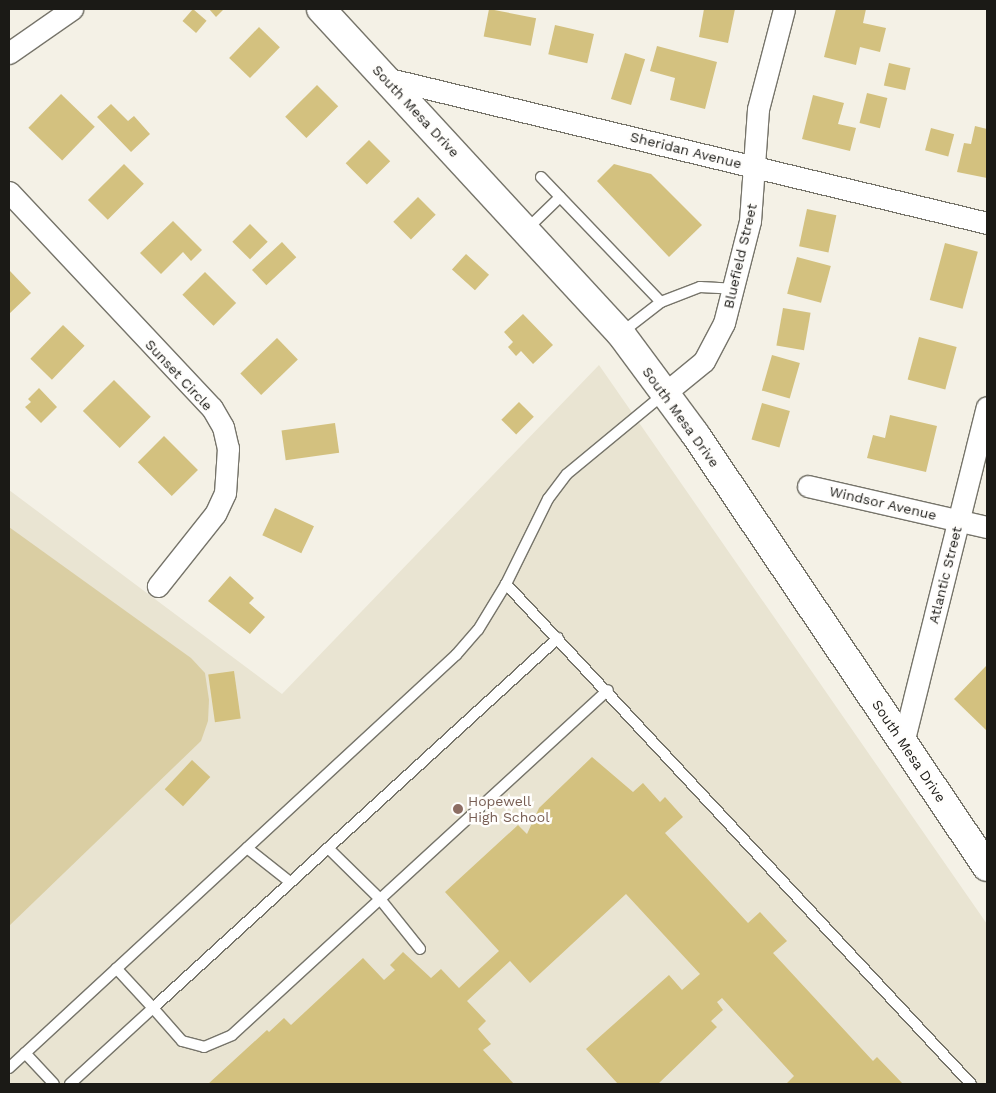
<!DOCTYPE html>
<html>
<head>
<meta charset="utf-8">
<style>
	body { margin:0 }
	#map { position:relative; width:996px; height:1093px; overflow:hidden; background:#f4f1e6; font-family:"Work Sans",sans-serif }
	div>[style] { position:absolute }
	.built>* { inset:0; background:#e9e4d2 }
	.green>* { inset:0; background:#dacea3 }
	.building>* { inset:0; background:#d3c17f; transform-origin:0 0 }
	.roads { filter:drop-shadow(1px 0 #76746a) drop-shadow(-1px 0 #76746a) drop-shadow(0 1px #76746a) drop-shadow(0 -1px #76746a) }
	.lane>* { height:10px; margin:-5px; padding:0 5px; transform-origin:5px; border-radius:5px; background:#fff }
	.street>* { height:21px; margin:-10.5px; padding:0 10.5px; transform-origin:10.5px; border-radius:10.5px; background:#fff }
	.secondary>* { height:28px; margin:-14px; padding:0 14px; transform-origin:14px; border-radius:14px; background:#fff }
	.dots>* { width:14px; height:14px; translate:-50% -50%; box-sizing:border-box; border:2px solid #fffefc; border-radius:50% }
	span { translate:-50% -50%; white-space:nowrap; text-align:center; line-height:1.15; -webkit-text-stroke:5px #fffefc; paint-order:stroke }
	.street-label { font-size:14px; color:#1b1a16 }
	.education-label { font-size:14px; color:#785e54 }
	.left { translate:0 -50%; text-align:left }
	.frame { position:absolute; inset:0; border:10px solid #1b1a16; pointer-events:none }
</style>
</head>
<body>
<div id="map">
	<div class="built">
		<i style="clip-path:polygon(599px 365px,987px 924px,987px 1084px,9px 1084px,9px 490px,282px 694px)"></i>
	</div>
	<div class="green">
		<i style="clip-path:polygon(9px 527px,191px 658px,205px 673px,209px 700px,208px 721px,201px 741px,9px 926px)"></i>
	</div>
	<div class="building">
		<i style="left:193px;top:9px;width:18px;height:16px;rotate:41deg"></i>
		<i style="clip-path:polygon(209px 9px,224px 9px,216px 17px)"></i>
		<i style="left:489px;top:9px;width:48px;height:28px;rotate:11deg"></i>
		<i style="clip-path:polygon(704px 9px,735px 9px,728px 43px,699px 37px)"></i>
		<i style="clip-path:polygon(836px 9px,866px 9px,863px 23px,886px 28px,880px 52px,860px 47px,856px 65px,824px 57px)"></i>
		<i style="left:555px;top:25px;width:40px;height:30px;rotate:13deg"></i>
		<i style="left:259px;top:27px;width:29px;height:43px;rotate:44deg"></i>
		<i style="clip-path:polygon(657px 46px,717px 62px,705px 109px,670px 100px,675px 78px,650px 71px)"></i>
		<i style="left:625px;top:53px;width:21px;height:48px;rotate:17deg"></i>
		<i style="left:889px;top:63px;width:22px;height:23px;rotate:13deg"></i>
		<i style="left:317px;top:85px;width:30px;height:45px;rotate:45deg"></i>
		<i style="left:867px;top:93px;width:21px;height:31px;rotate:14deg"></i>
		<i style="left:61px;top:94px;width:47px;height:47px;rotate:44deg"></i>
		<i style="clip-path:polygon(813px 95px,844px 103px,838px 124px,856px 128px,850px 151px,802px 139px)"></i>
		<i style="clip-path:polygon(111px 104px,128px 121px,134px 116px,150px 134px,131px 152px,97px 117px)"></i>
		<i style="clip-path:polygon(975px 126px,987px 129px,987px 178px,957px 172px,964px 143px,971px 144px)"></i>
		<i style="left:931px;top:128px;width:24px;height:23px;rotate:15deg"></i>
		<i style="left:369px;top:140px;width:30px;height:33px;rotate:45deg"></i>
		<i style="left:124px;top:164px;width:28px;height:51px;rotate:45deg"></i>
		<i style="clip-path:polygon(614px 164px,651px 174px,702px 225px,669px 257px,597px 181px)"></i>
		<i style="left:418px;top:197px;width:25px;height:35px;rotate:45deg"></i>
		<i style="left:807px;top:209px;width:30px;height:38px;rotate:12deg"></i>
		<i style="clip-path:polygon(173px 221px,202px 250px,191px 261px,183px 252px,161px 274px,140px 253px)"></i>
		<i style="left:250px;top:224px;width:25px;height:25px;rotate:45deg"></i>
		<i style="left:282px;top:242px;width:21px;height:41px;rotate:47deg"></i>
		<i style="left:945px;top:243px;width:34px;height:59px;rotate:15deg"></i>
		<i style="left:466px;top:254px;width:31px;height:21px;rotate:42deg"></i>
		<i style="left:797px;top:257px;width:35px;height:38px;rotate:15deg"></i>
		<i style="clip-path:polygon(9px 270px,31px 293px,9px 314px)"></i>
		<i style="left:205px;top:272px;width:44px;height:32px;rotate:45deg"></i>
		<i style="left:783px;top:308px;width:28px;height:38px;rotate:10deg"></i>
		<i style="clip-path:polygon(523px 314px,553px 345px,533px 364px,521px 351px,516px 356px,508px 347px,513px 342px,504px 332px)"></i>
		<i style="left:63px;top:325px;width:30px;height:47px;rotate:44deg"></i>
		<i style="left:919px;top:337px;width:39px;height:44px;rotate:15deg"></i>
		<i style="left:277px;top:338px;width:30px;height:51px;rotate:46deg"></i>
		<i style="left:772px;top:355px;width:29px;height:37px;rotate:16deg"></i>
		<i style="left:114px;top:380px;width:52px;height:44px;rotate:45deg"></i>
		<i style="clip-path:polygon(39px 388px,57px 407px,41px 423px,25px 407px,31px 402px,28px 399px)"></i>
		<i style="left:519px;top:402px;width:21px;height:25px;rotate:45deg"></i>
		<i style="left:762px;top:403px;width:29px;height:38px;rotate:16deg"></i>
		<i style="clip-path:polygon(890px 415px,937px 426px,926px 472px,867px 458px,873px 435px,885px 438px)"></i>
		<i style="left:335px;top:423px;width:30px;height:54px;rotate:82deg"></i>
		<i style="left:164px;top:436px;width:48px;height:37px;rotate:45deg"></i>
		<i style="left:275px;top:508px;width:43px;height:30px;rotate:25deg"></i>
		<i style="clip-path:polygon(230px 576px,254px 598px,249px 603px,265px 617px,250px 634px,208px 601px)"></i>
		<i style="clip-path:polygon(987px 665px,987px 731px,954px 699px)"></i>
		<i style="left:234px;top:671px;width:48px;height:26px;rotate:82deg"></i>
		<i style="clip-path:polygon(592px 757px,633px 792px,643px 783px,660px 802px,665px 797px,683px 817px,665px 833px,748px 923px,760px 912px,787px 941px,773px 953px,873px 1061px,877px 1057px,903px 1084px,786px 1084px,794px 1076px,722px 998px,717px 1002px,723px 1010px,711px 1021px,717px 1027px,658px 1084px,618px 1084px,586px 1049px,669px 975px,682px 990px,700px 974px,626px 894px,530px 983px,510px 961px,467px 1001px,486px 1021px,478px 1029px,491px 1044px,483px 1050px,514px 1084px,208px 1084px,267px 1030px,269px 1032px,284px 1018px,291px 1025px,363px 958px,384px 980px,395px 970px,390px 965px,403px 952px,431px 978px,441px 969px,459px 988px,499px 951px,445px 892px,518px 825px,527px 834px,539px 808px)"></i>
		<i style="left:192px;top:760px;width:25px;height:40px;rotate:43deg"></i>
	</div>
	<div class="roads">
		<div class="lane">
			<i style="left:541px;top:177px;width:173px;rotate:46.2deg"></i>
			<i style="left:527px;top:229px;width:46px;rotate:-44.1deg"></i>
			<i style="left:621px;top:333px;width:51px;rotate:-37.8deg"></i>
			<i style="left:661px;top:302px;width:42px;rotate:-21deg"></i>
			<i style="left:700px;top:287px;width:33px;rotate:3deg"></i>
			<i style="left:506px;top:584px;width:683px;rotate:47.08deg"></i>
			<i style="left:558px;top:638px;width:549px;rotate:137.59deg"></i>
			<i style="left:153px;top:1008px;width:44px;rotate:48.7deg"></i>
			<i style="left:182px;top:1041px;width:23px;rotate:15deg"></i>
			<i style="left:204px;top:1047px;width:30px;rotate:-23deg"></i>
			<i style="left:232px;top:1035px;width:510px;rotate:-42.54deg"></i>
			<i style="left:247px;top:848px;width:55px;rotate:38.3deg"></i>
			<i style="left:328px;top:848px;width:73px;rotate:44.4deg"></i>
			<i style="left:380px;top:899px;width:64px;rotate:51.3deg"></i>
			<i style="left:25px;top:1053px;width:42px;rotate:46.9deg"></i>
			<i style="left:9px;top:1068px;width:609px;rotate:-42.74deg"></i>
			<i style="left:456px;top:655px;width:33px;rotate:-49deg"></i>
			<i style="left:478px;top:630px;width:54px;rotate:-58.7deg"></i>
			<i style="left:506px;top:584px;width:95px;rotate:-63.7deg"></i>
			<i style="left:548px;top:499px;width:31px;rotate:-53deg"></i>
			<i style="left:567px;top:474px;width:127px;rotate:-39.6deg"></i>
			<i style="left:70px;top:1084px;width:113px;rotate:-42.5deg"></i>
			<i style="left:153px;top:1008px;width:54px;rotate:-132.8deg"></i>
		</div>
		<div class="street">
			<i style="left:9px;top:53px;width:77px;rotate:-34.9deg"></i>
			<i style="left:385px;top:78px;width:619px;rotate:13.54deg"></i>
			<i style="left:9px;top:192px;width:296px;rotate:46.8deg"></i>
			<i style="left:212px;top:408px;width:22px;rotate:60deg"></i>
			<i style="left:223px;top:427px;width:22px;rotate:77deg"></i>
			<i style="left:228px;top:448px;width:45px;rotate:93.8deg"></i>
			<i style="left:225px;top:493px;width:23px;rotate:115deg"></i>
			<i style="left:215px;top:514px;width:92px;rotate:128.4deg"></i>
			<i style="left:665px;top:393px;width:50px;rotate:-39.4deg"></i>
			<i style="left:704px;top:361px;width:43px;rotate:-62.2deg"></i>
			<i style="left:724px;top:323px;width:105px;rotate:-75.7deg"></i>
			<i style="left:750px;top:221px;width:112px;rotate:-85.9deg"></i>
			<i style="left:758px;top:109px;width:103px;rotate:-75.4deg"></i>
			<i style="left:808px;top:486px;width:184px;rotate:12.9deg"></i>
			<i style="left:903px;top:743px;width:346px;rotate:-76deg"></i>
		</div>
		<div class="secondary">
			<i style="left:321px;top:9px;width:442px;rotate:47.3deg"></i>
			<i style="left:621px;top:334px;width:124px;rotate:53.5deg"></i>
			<i style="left:695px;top:434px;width:522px;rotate:56.01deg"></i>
		</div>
	</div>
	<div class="dots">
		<i style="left:458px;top:809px;background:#8d6e63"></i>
	</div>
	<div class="street-label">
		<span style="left:416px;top:111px;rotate:47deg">South Mesa Drive</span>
		<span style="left:686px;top:150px;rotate:14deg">Sheridan Avenue</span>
		<span style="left:740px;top:256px;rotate:-77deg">Bluefield Street</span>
		<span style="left:179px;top:375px;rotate:47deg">Sunset Circle</span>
		<span style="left:681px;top:417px;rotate:54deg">South Mesa Drive</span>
		<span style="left:883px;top:503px;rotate:13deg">Windsor Avenue</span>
		<span style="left:945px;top:575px;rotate:-76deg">Atlantic Street</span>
		<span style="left:909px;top:751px;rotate:56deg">South Mesa Drive</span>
	</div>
	<div class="education-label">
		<span class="left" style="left:468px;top:809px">Hopewell<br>High School</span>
	</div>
	<div class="frame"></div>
</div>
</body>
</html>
